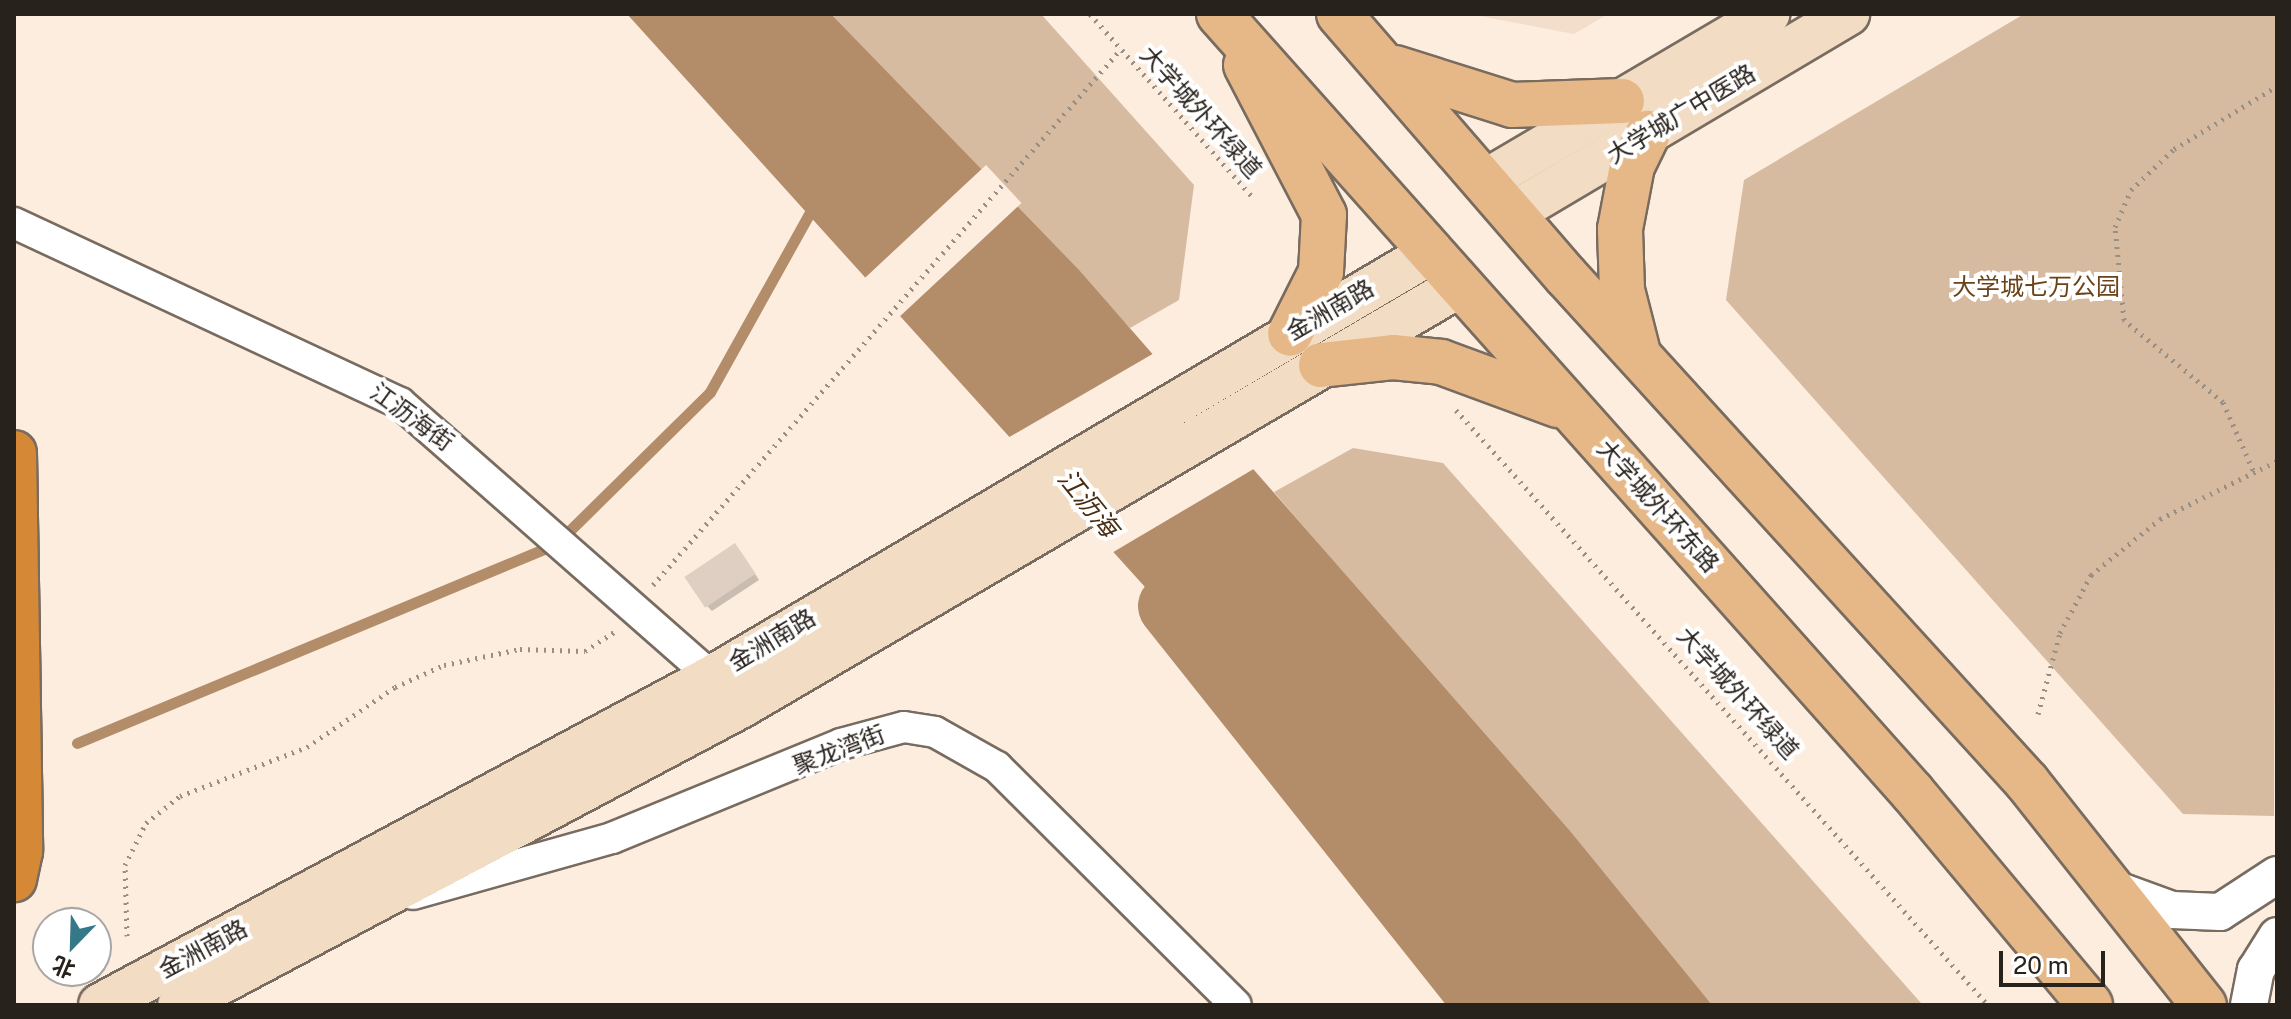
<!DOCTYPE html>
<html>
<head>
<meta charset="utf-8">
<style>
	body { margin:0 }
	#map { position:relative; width:2291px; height:1019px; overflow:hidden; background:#fceddf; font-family:"Public Sans","Noto Sans SC",sans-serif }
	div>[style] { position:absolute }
	.built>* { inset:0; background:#f3decb }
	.green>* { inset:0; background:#d7bba1 }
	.water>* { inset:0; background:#b38c69 }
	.pier>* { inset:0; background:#fceddf; transform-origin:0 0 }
	.shadow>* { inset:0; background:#0003 }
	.stream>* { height:11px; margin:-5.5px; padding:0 5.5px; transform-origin:5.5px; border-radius:5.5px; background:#b38c69 }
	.river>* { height:64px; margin:-32px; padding:0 32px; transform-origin:32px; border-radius:32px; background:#b38c69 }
	.building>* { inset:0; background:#decfc2; transform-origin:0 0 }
	.path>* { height:5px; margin-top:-2.5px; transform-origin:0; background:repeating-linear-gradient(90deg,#998e84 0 2px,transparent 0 8px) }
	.roads { filter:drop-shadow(2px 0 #786b5f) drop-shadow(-2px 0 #786b5f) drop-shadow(0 2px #786b5f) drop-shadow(0 -2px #786b5f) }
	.minor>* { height:30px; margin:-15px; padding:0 15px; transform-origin:15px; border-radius:15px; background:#fff }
	.tertiary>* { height:36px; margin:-18px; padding:0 18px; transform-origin:18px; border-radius:18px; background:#fff }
	.secondary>* { height:42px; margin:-21px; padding:0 21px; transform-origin:21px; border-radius:21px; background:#f2dcc3 }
	.primary>* { height:44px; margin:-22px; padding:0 22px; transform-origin:22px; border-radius:22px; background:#e6b887 }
	.motorway>* { height:44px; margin:-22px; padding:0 22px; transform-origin:22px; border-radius:22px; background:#d58937 }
	span { translate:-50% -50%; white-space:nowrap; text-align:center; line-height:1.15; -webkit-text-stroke:8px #fff; paint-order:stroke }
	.street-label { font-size:24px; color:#28221d }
	.park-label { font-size:24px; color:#6b4319 }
	.water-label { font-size:26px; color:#4a2e11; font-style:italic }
	.frame { position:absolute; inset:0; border:16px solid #28221d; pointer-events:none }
	.north { position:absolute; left:32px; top:907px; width:80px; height:80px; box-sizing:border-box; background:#fff; border:2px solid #a9a7a5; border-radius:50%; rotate:203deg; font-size:22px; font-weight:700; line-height:32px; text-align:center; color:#28221d }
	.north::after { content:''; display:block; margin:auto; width:28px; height:36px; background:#357988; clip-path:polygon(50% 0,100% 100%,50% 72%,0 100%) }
	.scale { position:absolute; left:1999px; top:951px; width:106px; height:36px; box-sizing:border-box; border:4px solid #28221d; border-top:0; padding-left:10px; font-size:24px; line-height:28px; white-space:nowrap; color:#28221d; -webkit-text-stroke:6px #fff; paint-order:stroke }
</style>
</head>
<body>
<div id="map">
	<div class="built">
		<i style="clip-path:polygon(1469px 14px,1608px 14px,1574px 34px)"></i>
	</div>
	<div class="green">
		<i style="clip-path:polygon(831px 14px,1041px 14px,1194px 185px,1179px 300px,1130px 328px)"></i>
		<i style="clip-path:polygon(2024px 14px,2277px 14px,2274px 816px,2183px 814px,1726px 300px,1744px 180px)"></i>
		<i style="clip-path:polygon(1353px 448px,1443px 463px,1921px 1003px,1712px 1005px,1274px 492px)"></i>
	</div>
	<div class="water">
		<i style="clip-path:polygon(627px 14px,831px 14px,1079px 270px,1570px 831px,1712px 1005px,1481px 1005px,1333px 795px)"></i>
	</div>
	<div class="pier">
		<i style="left:986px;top:165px;width:52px;height:169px;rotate:47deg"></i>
		<i style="clip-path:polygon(1156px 352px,1257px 467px,1110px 554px,1006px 439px)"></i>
	</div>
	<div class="shadow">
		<i style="clip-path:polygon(740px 551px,759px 580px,712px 611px,707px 606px)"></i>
	</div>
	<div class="stream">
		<i style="left:77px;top:743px;width:519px;rotate:-22.56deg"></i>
		<i style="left:556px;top:544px;width:216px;rotate:-44.6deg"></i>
		<i style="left:710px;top:392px;width:216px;rotate:-60.9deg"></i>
	</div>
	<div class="river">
		<i style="left:1170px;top:606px;width:510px;rotate:51.53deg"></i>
	</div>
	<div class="building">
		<i style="left:735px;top:543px;width:37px;height:61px;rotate:56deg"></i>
	</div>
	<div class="path">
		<i style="left:1090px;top:14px;width:247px;rotate:48.4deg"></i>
		<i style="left:1456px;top:410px;width:798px;rotate:48.2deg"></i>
		<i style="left:2253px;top:470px;width:74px;rotate:-113.8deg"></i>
		<i style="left:2223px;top:402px;width:129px;rotate:-140.4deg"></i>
		<i style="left:2124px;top:320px;width:93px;rotate:-95.5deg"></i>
		<i style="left:2115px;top:227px;width:40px;rotate:-66.6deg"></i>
		<i style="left:2131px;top:190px;width:59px;rotate:-43.6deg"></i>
		<i style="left:2174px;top:149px;width:121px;rotate:-31.5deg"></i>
		<i style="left:653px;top:585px;width:712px;rotate:-48.87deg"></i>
		<i style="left:2038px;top:714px;width:84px;rotate:-74.8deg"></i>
		<i style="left:2060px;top:633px;width:66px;rotate:-61.9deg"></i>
		<i style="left:2091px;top:575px;width:89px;rotate:-39.1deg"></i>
		<i style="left:2160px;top:519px;width:131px;rotate:-26.4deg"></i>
		<i style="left:127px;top:936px;width:71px;rotate:-91.6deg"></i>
		<i style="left:125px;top:865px;width:47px;rotate:-63.4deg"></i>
		<i style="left:146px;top:823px;width:43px;rotate:-38.5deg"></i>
		<i style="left:180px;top:796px;width:136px;rotate:-21.1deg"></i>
		<i style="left:307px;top:747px;width:107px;rotate:-34.3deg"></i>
		<i style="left:395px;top:687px;width:54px;rotate:-24.2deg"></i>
		<i style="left:444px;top:665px;width:78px;rotate:-11.9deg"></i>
		<i style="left:520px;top:649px;width:65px;rotate:1.8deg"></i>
		<i style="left:585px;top:651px;width:35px;rotate:-33deg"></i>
	</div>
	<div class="roads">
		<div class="minor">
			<i style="left:14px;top:223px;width:426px;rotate:25deg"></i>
			<i style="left:400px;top:403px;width:415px;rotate:41.3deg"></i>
			<i style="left:413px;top:894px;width:207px;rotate:-15.7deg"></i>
			<i style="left:612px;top:838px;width:248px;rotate:-22.3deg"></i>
			<i style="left:841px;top:744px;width:65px;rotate:-15.1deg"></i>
			<i style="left:904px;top:727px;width:31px;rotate:9deg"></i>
			<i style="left:935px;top:732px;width:71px;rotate:29.4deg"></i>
			<i style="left:997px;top:767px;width:337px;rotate:44.9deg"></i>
		</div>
		<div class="tertiary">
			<i style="left:2114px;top:889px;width:62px;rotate:19.9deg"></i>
			<i style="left:2172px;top:910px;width:48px;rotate:2.4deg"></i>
			<i style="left:2220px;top:912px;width:68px;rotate:-33deg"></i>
			<i style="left:2249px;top:1005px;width:36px;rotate:-79deg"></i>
			<i style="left:2256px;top:970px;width:40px;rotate:-58deg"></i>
		</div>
		<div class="secondary">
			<i style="left:1485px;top:181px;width:329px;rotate:-30.5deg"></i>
			<i style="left:1513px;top:213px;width:390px;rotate:-30.7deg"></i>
			<i style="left:100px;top:1005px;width:694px;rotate:-28.19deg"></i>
			<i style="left:712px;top:677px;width:836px;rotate:-30.55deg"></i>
			<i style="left:179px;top:1005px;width:637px;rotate:-27.97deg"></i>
			<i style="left:742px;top:706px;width:833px;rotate:-30.35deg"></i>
		</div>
		<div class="primary">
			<i style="left:1219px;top:14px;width:1043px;rotate:48.3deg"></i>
			<i style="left:1913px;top:793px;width:276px;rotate:50.1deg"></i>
			<i style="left:1339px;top:14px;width:347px;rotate:49.1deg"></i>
			<i style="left:1566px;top:276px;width:685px;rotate:47.66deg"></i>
			<i style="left:2027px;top:782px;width:285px;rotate:51.6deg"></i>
			<i style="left:1246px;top:65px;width:169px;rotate:62.5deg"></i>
			<i style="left:1324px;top:215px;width:57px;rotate:93deg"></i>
			<i style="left:1321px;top:272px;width:69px;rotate:116.6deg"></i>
			<i style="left:1395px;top:68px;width:123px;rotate:17.5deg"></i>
			<i style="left:1512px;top:105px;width:110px;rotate:-2.1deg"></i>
			<i style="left:1637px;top:349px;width:61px;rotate:-104.3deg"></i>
			<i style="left:1622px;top:290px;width:61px;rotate:-91.9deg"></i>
			<i style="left:1620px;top:229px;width:64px;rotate:-79.2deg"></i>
			<i style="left:1632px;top:166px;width:37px;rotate:-64deg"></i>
			<i style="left:1321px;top:365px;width:72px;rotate:-6.3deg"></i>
			<i style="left:1393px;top:357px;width:48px;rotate:5.9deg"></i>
			<i style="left:1441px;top:362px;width:125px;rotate:20.2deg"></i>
		</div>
		<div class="motorway">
			<i style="left:14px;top:453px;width:398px;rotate:89.1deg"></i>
			<i style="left:20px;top:851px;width:29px;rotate:102deg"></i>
		</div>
	</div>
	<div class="street-label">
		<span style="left:1201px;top:112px;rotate:48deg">大学城外环绿道</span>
		<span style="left:1681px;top:114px;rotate:-31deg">大学城广中医路</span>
		<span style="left:1330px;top:310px;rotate:-30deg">金洲南路</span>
		<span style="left:412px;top:417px;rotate:36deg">江沥海街</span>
		<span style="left:1658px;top:506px;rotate:48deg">大学城外环东路</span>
		<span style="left:772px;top:640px;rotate:-31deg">金洲南路</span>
		<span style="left:1738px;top:693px;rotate:48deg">大学城外环绿道</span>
		<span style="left:839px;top:750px;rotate:-21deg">聚龙湾街</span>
		<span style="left:203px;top:949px;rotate:-28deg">金洲南路</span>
	</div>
	<div class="park-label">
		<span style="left:2036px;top:287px">大学城七万公园</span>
	</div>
	<div class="water-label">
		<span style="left:1088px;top:503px;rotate:51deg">江沥海</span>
	</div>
	<div class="frame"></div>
	<div class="north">北</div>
	<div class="scale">20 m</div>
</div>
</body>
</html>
